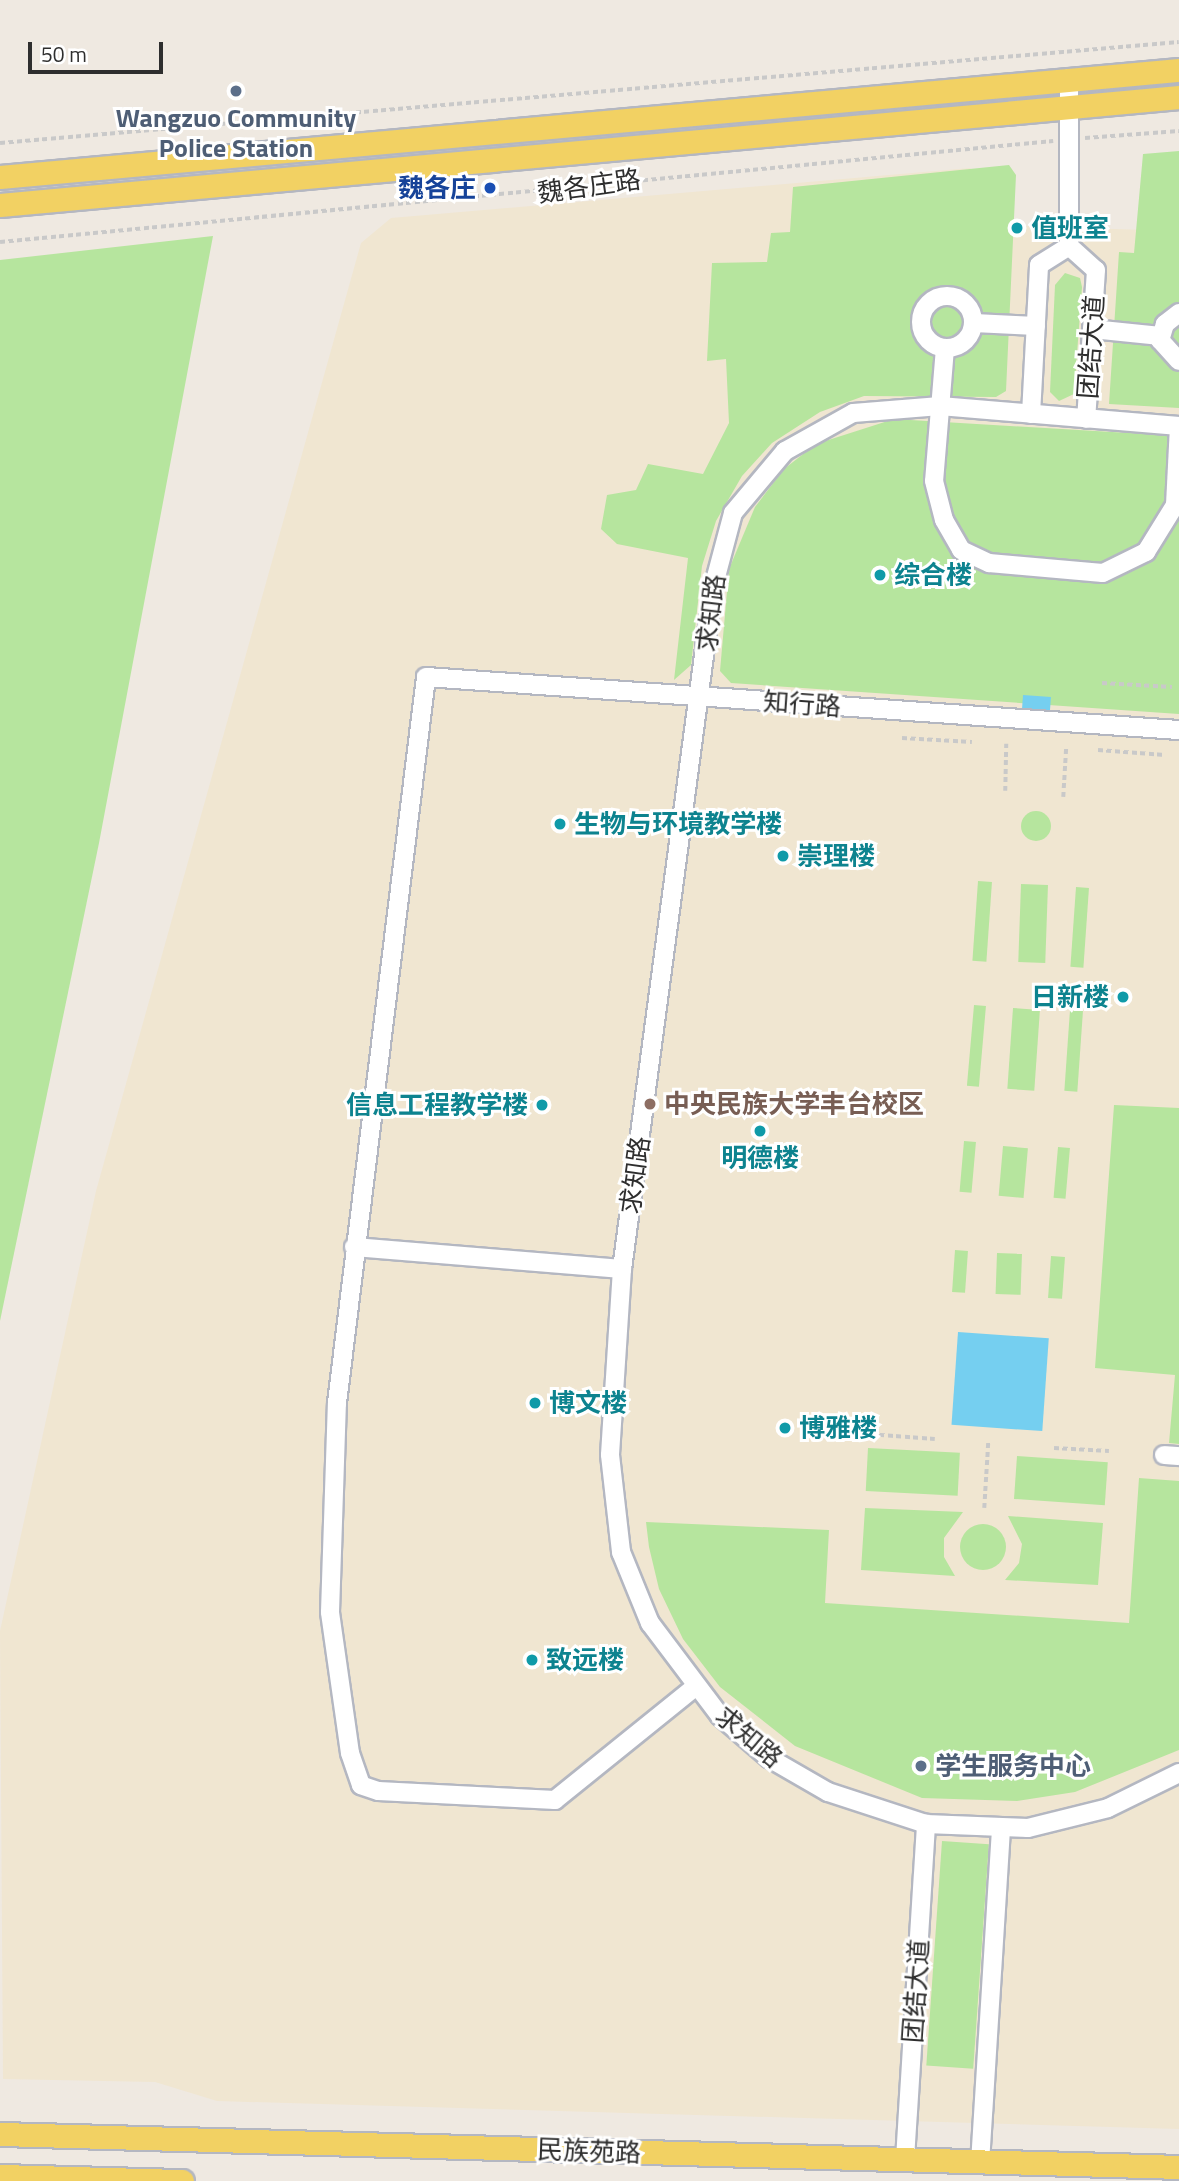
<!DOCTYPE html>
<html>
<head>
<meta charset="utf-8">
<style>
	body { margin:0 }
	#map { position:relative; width:1179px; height:2181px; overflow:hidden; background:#efe9e1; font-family:"Titillium Web","Noto Sans SC",sans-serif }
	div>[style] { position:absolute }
	.education>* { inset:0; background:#f0e6d1 }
	.green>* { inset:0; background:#b6e59e; transform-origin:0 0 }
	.round { border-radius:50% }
	.water>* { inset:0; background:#75cff0; transform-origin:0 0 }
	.path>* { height:3.5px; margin-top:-1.75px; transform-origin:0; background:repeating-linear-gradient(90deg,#c9c9c9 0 5px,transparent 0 8.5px) }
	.roads { filter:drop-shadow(2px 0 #b4b7c1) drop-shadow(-2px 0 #b4b7c1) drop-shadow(0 2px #b4b7c1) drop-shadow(0 -2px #b4b7c1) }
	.minor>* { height:18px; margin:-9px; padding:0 9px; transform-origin:9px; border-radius:9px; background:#fff }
	.minor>.ring { margin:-9px; padding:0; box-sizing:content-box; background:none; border:18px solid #fff; border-radius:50% }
	.major>* { height:23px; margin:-11.5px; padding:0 11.5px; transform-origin:11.5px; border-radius:11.5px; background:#f2d163 }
	.dots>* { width:19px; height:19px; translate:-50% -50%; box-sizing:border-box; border:4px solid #fff; border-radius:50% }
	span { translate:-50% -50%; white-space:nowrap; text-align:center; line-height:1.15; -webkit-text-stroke:6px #fff; paint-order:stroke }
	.service-label { font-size:26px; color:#4e5e75; font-weight:700 }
	.left { translate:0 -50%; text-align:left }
	.street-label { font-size:26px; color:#2e2e2e }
	.transit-label { font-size:26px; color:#164399; font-weight:700 }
	.right { translate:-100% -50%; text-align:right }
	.culture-label { font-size:26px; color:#0d838f; font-weight:700 }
	.education-label { font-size:26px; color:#785e54; font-weight:700 }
	.scale { position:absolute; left:28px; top:42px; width:135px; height:32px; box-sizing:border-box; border:4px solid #2e2e2e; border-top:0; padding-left:9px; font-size:21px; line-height:24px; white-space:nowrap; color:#2e2e2e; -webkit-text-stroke:5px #fff; paint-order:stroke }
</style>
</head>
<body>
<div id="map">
	<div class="education">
		<i style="clip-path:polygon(970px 168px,997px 225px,1145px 230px,1179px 180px,1179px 2129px,217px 2101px,155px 2082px,3px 2079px,0 1631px,96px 1191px,361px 243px,391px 218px)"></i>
	</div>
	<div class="green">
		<i style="clip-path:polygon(1179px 151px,1179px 408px,1109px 404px,1119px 252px,1134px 253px,1143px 154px)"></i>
		<i style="clip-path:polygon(1009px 165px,1016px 175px,1006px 391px,996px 397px,864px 396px,820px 412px,772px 443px,742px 476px,716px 521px,702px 566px,691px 665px,674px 680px,688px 558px,617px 544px,601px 529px,607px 495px,636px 490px,648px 464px,703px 474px,729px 423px,726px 359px,707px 361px,712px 263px,767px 262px,771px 233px,790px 232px,793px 187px)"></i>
		<i style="clip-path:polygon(213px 236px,99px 843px,0 1321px,0 260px)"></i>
		<i style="clip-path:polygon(1065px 273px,1080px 278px,1082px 287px,1074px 394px,1059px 401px,1050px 392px,1055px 285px)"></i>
		<i style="clip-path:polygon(894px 419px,1179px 436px,1179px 714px,731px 683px,720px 671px,729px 569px,755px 507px,784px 469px,816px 444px)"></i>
		<i class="round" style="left:1021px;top:811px;width:30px;height:30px"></i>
		<i style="left:978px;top:881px;width:14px;height:80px;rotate:4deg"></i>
		<i style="left:1021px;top:884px;width:27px;height:78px;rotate:2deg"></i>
		<i style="left:1076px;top:887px;width:13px;height:80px;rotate:4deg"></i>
		<i style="left:974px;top:1005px;width:12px;height:81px;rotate:5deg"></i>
		<i style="left:1013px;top:1008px;width:27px;height:81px;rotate:4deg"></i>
		<i style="left:1070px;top:1010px;width:13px;height:81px;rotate:4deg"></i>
		<i style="clip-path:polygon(1114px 1105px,1179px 1108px,1179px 1444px,1169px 1443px,1175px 1375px,1095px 1368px)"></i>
		<i style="left:964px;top:1141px;width:12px;height:51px;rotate:5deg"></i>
		<i style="left:1003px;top:1146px;width:25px;height:50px;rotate:5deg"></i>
		<i style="left:1058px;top:1147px;width:12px;height:51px;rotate:5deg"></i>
		<i style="left:955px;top:1250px;width:13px;height:42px;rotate:4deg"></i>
		<i style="left:997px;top:1253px;width:25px;height:41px;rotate:2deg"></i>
		<i style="left:1051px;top:1256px;width:14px;height:42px;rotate:4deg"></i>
		<i style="left:868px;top:1448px;width:92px;height:43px;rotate:3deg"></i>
		<i style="left:1017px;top:1456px;width:91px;height:43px;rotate:4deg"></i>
		<i style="clip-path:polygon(1139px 1478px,1179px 1481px,1179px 1750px,1075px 1792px,1017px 1801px,922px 1798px,795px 1746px,720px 1687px,683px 1639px,659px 1589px,649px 1547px,646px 1522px,829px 1530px,825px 1603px,1129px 1623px)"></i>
		<i style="clip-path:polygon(865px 1508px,963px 1512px,944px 1538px,944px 1557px,955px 1576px,861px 1570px)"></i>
		<i style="clip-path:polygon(1008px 1516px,1103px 1523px,1098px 1585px,1005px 1580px,1019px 1563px,1022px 1544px)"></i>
		<i class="round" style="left:960px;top:1524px;width:46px;height:46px"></i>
		<i style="left:942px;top:1841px;width:47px;height:225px;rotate:4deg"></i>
	</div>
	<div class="water">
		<i style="left:1023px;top:695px;width:28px;height:34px;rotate:4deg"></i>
		<i style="left:958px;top:1332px;width:91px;height:93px;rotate:4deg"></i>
	</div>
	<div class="path">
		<i style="left:1085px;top:138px;width:94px;rotate:-4.3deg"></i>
		<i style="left:0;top:143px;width:1183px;rotate:-4.9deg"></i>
		<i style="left:0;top:242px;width:1058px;rotate:-5.48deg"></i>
		<i style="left:1102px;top:683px;width:70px;rotate:3.3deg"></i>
		<i style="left:902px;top:738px;width:70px;rotate:3.3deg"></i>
		<i style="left:1098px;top:750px;width:67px;rotate:4.3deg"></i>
		<i style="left:1005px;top:791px;width:47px;rotate:-88.8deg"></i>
		<i style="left:1063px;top:797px;width:50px;rotate:-86.6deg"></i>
		<i style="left:854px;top:1433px;width:81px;rotate:4.2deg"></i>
		<i style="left:1054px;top:1448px;width:55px;rotate:3.1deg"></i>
		<i style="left:984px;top:1508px;width:65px;rotate:-86.5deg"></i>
	</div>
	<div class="roads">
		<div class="minor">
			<i style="left:1069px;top:78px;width:168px;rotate:90deg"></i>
			<i style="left:1069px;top:246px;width:36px;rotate:42deg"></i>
			<i style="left:1096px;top:270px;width:149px;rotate:93.8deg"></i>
			<i class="ring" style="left:921px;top:296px;width:34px;height:34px"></i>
			<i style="left:1179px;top:313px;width:18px;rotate:142deg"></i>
			<i style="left:1165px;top:324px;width:17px;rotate:107deg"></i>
			<i style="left:1160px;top:340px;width:28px;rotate:48deg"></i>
			<i style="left:974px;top:323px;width:62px;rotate:2.8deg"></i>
			<i style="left:1092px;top:329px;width:69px;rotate:5.8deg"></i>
			<i style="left:945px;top:348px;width:133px;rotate:94.7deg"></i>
			<i style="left:934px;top:481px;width:40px;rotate:75.6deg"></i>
			<i style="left:944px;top:520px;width:34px;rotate:60deg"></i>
			<i style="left:961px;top:550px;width:31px;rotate:25deg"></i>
			<i style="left:989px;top:563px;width:114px;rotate:5deg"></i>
			<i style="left:1103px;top:573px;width:48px;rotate:-26deg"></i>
			<i style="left:1146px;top:552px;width:55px;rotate:-58.3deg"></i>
			<i style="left:1175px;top:505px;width:78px;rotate:-87.1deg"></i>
			<i style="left:1031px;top:414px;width:149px;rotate:-86.9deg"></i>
			<i style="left:1039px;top:265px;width:36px;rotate:-32deg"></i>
			<i style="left:1179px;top:426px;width:240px;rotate:-175.2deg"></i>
			<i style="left:940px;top:406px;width:87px;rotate:175.4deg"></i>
			<i style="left:853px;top:413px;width:78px;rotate:150.8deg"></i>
			<i style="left:785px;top:451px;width:81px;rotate:130deg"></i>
			<i style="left:733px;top:513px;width:78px;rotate:104.9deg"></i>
			<i style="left:713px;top:588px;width:687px;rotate:97.61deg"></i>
			<i style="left:622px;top:1269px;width:186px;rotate:93.7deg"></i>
			<i style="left:610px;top:1455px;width:98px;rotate:83.5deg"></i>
			<i style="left:621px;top:1552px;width:77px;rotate:67.8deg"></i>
			<i style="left:650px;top:1623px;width:116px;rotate:53deg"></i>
			<i style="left:720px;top:1716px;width:65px;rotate:40.6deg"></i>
			<i style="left:769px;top:1758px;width:68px;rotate:30deg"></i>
			<i style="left:828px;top:1792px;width:103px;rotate:18.1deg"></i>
			<i style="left:926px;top:1824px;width:102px;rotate:2.2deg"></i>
			<i style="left:1028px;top:1828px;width:82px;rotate:-14deg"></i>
			<i style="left:1108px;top:1808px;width:79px;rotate:-26.2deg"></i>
			<i style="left:354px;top:1247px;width:269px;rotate:4.7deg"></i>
			<i style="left:1164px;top:1455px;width:15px;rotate:4deg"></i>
			<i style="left:695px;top:1687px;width:180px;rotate:141.1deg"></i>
			<i style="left:555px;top:1800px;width:177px;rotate:-177.1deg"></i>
			<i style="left:378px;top:1791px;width:18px;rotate:-161deg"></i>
			<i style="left:361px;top:1785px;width:34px;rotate:-109deg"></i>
			<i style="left:350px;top:1753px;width:142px;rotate:-98.1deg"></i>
			<i style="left:330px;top:1612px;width:209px;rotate:-88.1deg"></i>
			<i style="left:337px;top:1403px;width:731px;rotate:-83.01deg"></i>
			<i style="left:426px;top:677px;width:755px;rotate:4.03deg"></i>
			<i style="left:905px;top:2159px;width:336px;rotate:-86.4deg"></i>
			<i style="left:980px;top:2163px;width:335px;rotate:-86.4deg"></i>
		</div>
		<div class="major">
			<i style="left:0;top:177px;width:1184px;rotate:-5.19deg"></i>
			<i style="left:0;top:205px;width:1184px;rotate:-5.23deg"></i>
			<i style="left:0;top:2134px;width:1179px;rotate:1.6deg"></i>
			<i style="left:0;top:2176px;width:182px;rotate:1.6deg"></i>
		</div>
	</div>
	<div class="dots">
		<i style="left:236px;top:91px;background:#5c6f8a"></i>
		<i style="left:490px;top:188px;background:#1a4fb4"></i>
		<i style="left:1017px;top:228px;background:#0f9aa8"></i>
		<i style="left:880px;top:575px;background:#0f9aa8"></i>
		<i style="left:560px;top:824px;background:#0f9aa8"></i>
		<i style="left:783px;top:856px;background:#0f9aa8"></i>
		<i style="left:1123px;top:997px;background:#0f9aa8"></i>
		<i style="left:650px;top:1104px;background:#8d6e63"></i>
		<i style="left:542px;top:1105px;background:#0f9aa8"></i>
		<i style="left:760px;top:1131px;background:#0f9aa8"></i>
		<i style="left:535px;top:1403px;background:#0f9aa8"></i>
		<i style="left:785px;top:1428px;background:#0f9aa8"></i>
		<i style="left:532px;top:1660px;background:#0f9aa8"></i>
		<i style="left:921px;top:1766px;background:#5c6f8a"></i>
	</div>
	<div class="service-label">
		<span style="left:236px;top:133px">Wangzuo Community<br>Police Station</span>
		<span class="left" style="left:935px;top:1766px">学生服务中心</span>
	</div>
	<div class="street-label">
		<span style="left:589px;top:186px;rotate:-8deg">魏各庄路</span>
		<span style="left:1091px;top:347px;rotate:-86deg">团结大道</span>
		<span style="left:711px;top:613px;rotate:-83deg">求知路</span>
		<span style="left:802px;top:704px;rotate:4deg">知行路</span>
		<span style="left:635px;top:1175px;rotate:-82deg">求知路</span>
		<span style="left:749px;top:1737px;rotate:40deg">求知路</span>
		<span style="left:916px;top:1991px;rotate:-86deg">团结大道</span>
		<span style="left:589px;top:2151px;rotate:2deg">民族苑路</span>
	</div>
	<div class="transit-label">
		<span class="right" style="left:476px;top:188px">魏各庄</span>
	</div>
	<div class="culture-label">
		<span class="left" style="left:1031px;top:228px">值班室</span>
		<span class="left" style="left:894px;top:575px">综合楼</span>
		<span class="left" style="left:574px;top:824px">生物与环境教学楼</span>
		<span class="left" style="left:797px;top:856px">崇理楼</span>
		<span class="right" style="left:1109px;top:997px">日新楼</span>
		<span class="right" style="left:528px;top:1105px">信息工程教学楼</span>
		<span style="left:760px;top:1158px">明德楼</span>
		<span class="left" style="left:549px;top:1403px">博文楼</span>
		<span class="left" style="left:799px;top:1428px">博雅楼</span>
		<span class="left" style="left:546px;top:1660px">致远楼</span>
	</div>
	<div class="education-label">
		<span class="left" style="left:664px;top:1104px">中央民族大学丰台校区</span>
	</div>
	<div class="scale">50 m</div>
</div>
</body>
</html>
